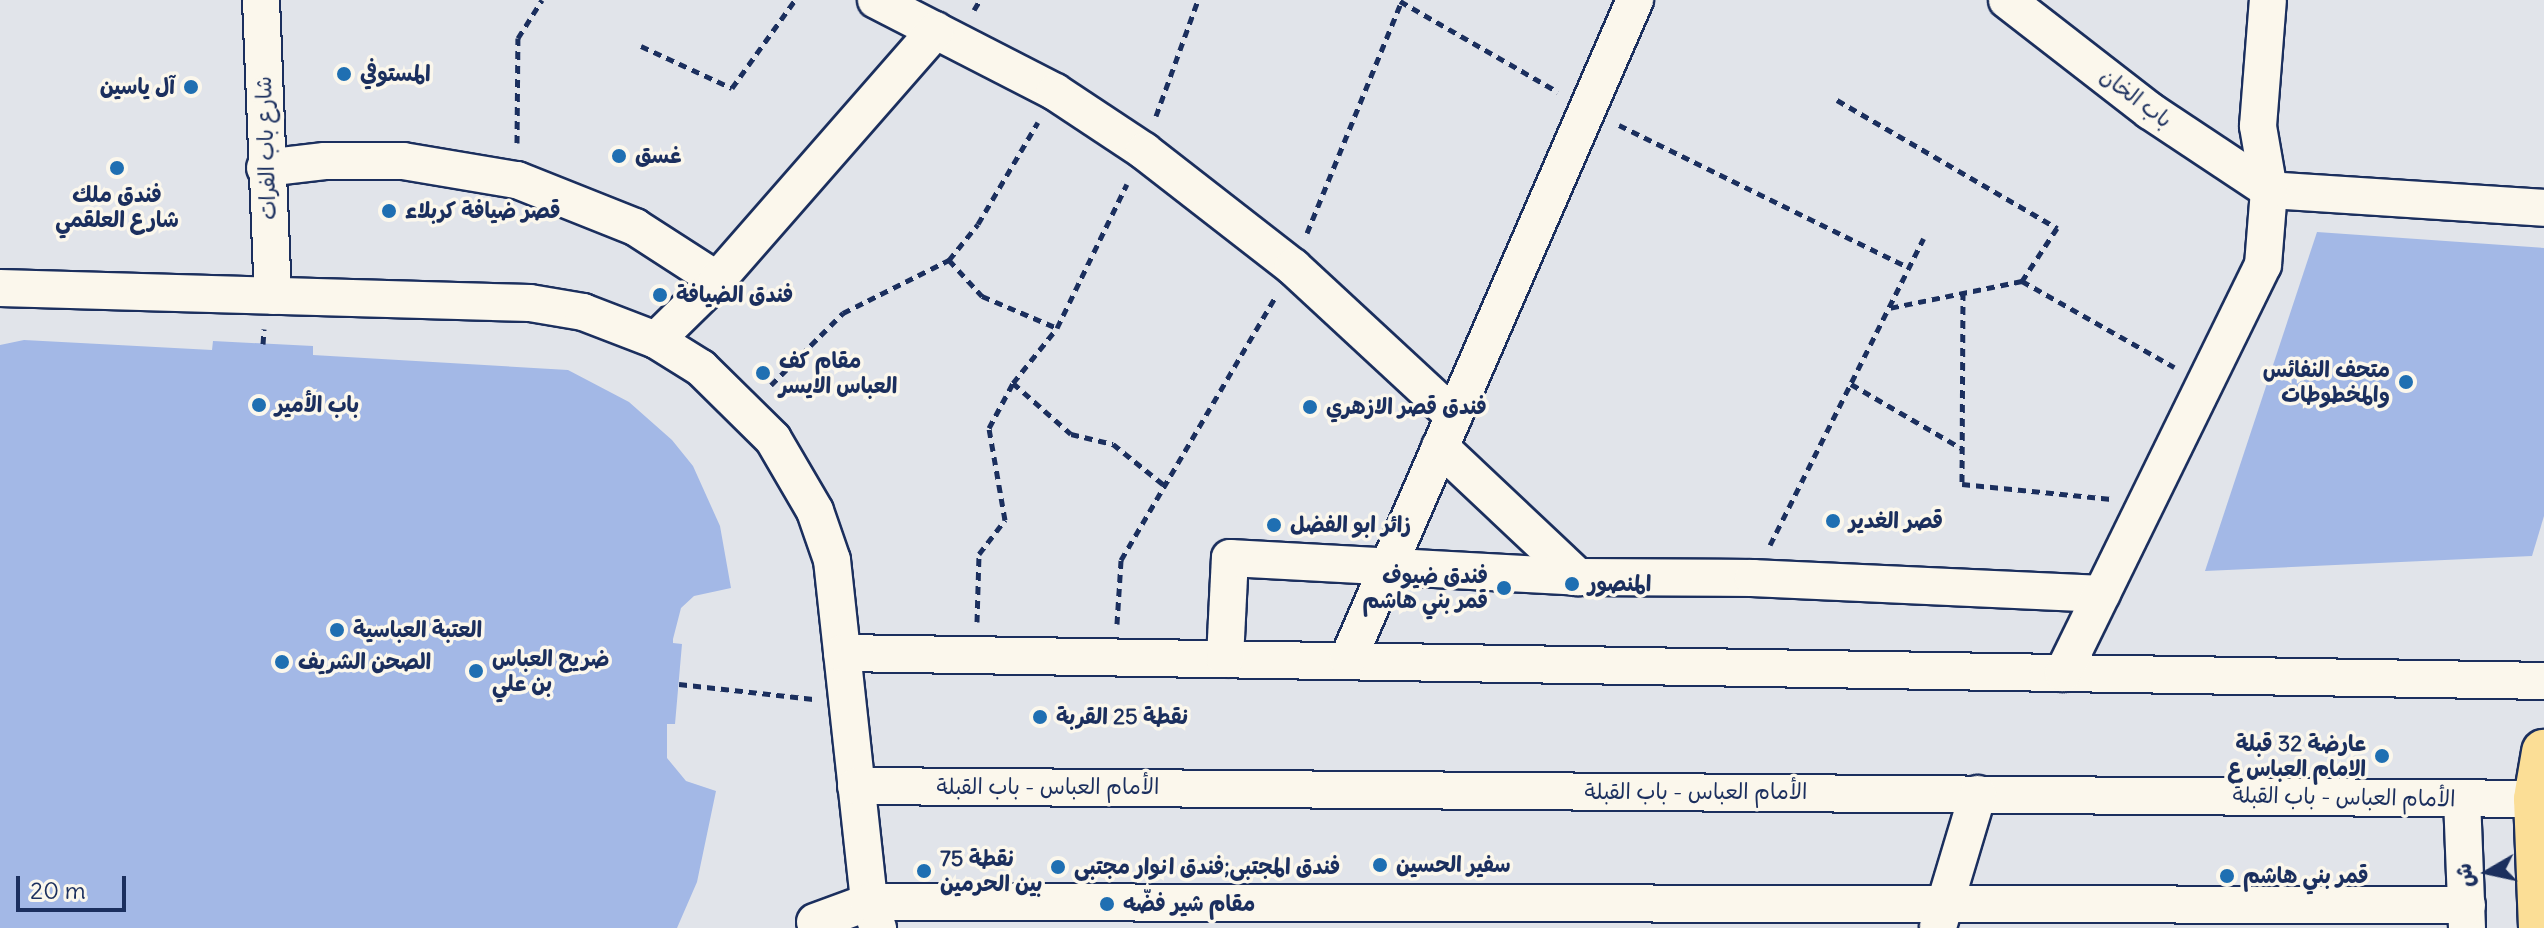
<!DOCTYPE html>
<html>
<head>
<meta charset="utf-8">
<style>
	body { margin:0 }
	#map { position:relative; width:2544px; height:928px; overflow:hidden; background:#e1e4ea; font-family:Delius,"Playpen Sans Arabic",sans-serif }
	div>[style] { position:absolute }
	.building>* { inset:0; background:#a3b8e6 }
	.path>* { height:5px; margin-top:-2.5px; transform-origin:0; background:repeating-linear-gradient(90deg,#1b2f5e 0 8px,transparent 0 14px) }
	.roads { filter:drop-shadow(2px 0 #1b2f5e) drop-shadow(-2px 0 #1b2f5e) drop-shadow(0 2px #1b2f5e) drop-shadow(0 -2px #1b2f5e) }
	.minor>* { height:36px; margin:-18px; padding:0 18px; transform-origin:18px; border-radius:18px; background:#fbf7ec }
	.major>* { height:44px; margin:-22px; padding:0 22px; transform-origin:22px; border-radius:22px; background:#fbde96 }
	.dots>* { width:22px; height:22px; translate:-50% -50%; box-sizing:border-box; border:4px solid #fbf7ec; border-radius:50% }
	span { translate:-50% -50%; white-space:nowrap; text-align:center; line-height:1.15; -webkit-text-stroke:7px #fbf7ec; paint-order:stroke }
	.poi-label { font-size:22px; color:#1b2f5e; font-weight:700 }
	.left { translate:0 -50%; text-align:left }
	.right { translate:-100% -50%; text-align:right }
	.street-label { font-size:22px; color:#1b2f5e }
	.north { position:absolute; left:2448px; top:832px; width:80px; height:80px; -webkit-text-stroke:6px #fbf7ec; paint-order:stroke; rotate:261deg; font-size:22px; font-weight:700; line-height:32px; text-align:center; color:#1b2f5e }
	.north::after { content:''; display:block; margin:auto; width:28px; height:36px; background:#1b2f5e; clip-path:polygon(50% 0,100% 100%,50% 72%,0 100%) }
	.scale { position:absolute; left:16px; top:876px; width:110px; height:36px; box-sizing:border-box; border:4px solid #1b2f5e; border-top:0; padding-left:10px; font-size:24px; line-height:28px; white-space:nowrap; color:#1b2f5e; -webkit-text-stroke:6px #fbf7ec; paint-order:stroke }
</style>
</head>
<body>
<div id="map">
	<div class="building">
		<i style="clip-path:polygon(2317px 232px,2544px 248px,2544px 516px,2532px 556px,2205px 571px)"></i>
		<i style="clip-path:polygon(24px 340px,212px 350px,213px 341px,313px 346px,313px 355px,568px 370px,629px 402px,672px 440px,693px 466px,720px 526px,731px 588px,694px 596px,681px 608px,673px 639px,673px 643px,682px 644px,675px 724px,667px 724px,667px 758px,686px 781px,716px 791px,697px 882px,677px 928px,0 928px,0 345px)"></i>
	</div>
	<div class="path">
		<i style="left:1400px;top:1px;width:182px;rotate:29.9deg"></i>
		<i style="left:974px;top:10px;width:12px;rotate:-59deg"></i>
		<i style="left:641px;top:46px;width:100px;rotate:24.8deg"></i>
		<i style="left:732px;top:88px;width:108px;rotate:-54.4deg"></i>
		<i style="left:1837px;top:100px;width:255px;rotate:30.2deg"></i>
		<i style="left:2057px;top:228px;width:64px;rotate:123.4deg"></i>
		<i style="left:2022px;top:281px;width:136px;rotate:168.5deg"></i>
		<i style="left:1156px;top:116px;width:123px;rotate:-70.1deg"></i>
		<i style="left:1619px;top:125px;width:323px;rotate:26.2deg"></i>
		<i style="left:517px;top:143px;width:105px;rotate:-89.5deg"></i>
		<i style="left:518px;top:38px;width:45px;rotate:-57.7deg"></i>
		<i style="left:1307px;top:233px;width:252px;rotate:-67.8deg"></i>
		<i style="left:949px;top:260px;width:49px;rotate:47.5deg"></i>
		<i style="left:982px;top:296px;width:82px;rotate:23.1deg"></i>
		<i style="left:2022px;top:281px;width:175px;rotate:29.5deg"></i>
		<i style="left:1963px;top:292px;width:192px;rotate:90.3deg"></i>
		<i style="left:1962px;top:484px;width:150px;rotate:5.7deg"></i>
		<i style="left:263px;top:344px;width:15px;rotate:-86deg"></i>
		<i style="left:1013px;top:383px;width:77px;rotate:41.3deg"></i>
		<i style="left:1071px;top:434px;width:43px;rotate:13.4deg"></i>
		<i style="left:1113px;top:444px;width:65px;rotate:38.8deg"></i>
		<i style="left:1851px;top:384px;width:127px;rotate:30.2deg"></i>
		<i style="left:771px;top:385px;width:102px;rotate:-45deg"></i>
		<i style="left:843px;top:313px;width:119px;rotate:-26.6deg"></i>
		<i style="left:949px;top:260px;width:46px;rotate:-51.1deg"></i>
		<i style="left:978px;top:224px;width:118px;rotate:-59.5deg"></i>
		<i style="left:1770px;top:545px;width:343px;rotate:-63.4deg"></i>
		<i style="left:977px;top:622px;width:68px;rotate:-88.3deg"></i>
		<i style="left:979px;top:554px;width:43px;rotate:-52.6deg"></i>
		<i style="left:1005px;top:520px;width:93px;rotate:-99.9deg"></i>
		<i style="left:989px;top:428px;width:51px;rotate:-61.9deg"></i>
		<i style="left:1013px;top:383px;width:70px;rotate:-51.3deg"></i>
		<i style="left:1057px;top:328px;width:160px;rotate:-64.1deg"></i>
		<i style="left:1117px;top:624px;width:64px;rotate:-86.4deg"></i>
		<i style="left:1121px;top:560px;width:303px;rotate:-59.6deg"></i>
		<i style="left:679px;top:684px;width:135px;rotate:6.4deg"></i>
	</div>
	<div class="roads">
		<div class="minor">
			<i style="left:261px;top:0;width:296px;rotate:87.7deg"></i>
			<i style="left:876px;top:0;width:201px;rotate:27.2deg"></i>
			<i style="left:1055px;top:92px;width:107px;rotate:33.5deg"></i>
			<i style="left:1144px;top:151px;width:189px;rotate:37.9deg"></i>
			<i style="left:1293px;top:267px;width:219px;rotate:42.8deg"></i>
			<i style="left:2007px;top:0;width:181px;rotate:37.8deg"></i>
			<i style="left:2150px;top:111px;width:143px;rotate:33.6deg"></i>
			<i style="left:2269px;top:190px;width:276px;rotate:3.7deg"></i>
			<i style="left:265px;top:168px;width:60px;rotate:-6.7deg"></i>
			<i style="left:325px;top:161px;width:78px"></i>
			<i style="left:403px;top:161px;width:116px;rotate:9.5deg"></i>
			<i style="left:517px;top:180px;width:127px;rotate:21.7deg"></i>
			<i style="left:635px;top:227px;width:98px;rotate:32.9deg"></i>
			<i style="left:0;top:288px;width:530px;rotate:1.62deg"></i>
			<i style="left:530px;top:303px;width:54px;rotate:9.6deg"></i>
			<i style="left:583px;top:312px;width:78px;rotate:21deg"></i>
			<i style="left:656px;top:340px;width:53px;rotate:31.9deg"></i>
			<i style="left:701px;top:368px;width:101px;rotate:44.6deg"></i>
			<i style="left:773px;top:439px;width:83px;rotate:59.7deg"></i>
			<i style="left:815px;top:511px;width:52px;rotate:70.9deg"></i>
			<i style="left:832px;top:560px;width:344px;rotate:83.8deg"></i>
			<i style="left:869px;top:902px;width:28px;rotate:71deg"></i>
			<i style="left:656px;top:340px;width:86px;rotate:-44.5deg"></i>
			<i style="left:717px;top:280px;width:332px;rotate:-48.8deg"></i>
			<i style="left:1440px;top:447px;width:190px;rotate:43.3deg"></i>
			<i style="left:842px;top:653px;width:1702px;rotate:0.94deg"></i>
			<i style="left:1225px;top:659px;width:101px;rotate:-87.2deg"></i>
			<i style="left:1230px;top:558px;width:349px;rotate:3.1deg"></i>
			<i style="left:1578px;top:577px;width:175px;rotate:0.3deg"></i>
			<i style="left:1753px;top:578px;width:349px;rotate:2.6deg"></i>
			<i style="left:1348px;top:659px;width:719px;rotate:-66.47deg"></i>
			<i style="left:2063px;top:673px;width:454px;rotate:-63.9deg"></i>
			<i style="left:2263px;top:265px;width:75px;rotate:-85.4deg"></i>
			<i style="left:2269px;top:190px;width:65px;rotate:-99.8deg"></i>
			<i style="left:2258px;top:126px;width:126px;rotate:-85.5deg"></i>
			<i style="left:856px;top:786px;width:1680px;rotate:0.44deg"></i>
			<i style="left:2462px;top:798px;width:130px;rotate:87.8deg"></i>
			<i style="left:815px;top:922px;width:58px;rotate:-20.3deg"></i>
			<i style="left:869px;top:902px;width:1598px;rotate:0.11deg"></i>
			<i style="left:1938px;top:927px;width:139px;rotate:-73.3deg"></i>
		</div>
		<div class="major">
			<i style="left:2541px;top:928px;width:129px;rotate:-92.2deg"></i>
			<i style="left:2536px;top:799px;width:48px;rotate:-80.3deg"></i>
		</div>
	</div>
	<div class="dots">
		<i style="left:344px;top:74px;background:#1f6fb2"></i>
		<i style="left:191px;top:87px;background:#1f6fb2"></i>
		<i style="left:619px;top:156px;background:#1f6fb2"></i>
		<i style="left:117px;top:168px;background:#1f6fb2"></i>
		<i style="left:389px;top:211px;background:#1f6fb2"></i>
		<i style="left:660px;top:295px;background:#1f6fb2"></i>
		<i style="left:763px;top:373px;background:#1f6fb2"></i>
		<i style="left:2406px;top:382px;background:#1f6fb2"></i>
		<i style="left:259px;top:405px;background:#1f6fb2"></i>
		<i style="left:1310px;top:407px;background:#1f6fb2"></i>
		<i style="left:1833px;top:521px;background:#1f6fb2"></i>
		<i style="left:1274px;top:525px;background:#1f6fb2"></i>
		<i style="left:1572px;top:584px;background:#1f6fb2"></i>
		<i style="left:1504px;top:588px;background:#1f6fb2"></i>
		<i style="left:337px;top:630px;background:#1f6fb2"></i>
		<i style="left:282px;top:662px;background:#1f6fb2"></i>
		<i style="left:476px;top:671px;background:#1f6fb2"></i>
		<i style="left:1040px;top:717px;background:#1f6fb2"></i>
		<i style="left:2382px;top:756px;background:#1f6fb2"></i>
		<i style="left:1380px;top:865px;background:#1f6fb2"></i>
		<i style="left:1058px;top:867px;background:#1f6fb2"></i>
		<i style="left:924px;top:871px;background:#1f6fb2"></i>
		<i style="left:2227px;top:876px;background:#1f6fb2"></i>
		<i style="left:1107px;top:904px;background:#1f6fb2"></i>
	</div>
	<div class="poi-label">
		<span class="left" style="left:360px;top:74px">المستوفي</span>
		<span class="right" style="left:175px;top:87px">آل ياسين</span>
		<span class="left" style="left:635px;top:156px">غسق</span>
		<span style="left:117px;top:207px">فندق ملك<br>شارع العلقمي</span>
		<span class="left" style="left:405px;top:211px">قصر ضيافة كربلاء</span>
		<span class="left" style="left:676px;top:295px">فندق الضيافة</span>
		<span class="left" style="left:779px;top:373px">مقام كف<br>العباس الايسر</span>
		<span class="right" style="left:2390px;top:382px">متحف النفائس<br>والمخطوطات</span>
		<span class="left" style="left:275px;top:405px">باب الأمير</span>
		<span class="left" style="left:1326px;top:407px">فندق قصر الازهري</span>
		<span class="left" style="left:1849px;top:521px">قصر الغدير</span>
		<span class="left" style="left:1290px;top:525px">زائر ابو الفضل</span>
		<span class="right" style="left:1488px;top:588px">فندق ضيوف<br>قمر بني هاشم</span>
		<span class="left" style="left:1588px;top:584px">المنصور</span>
		<span class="left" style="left:353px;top:630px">العتبة العباسية</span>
		<span class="left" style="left:492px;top:671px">ضريح العباس<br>بن علي</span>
		<span class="left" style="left:298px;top:662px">الصحن الشريف</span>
		<span class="left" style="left:1056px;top:717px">نقطة 25 القربة</span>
		<span class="right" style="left:2366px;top:756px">عارضة 32 قبلة<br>الامام العباس ع</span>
		<span class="left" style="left:940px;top:871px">نقطة 75<br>بين الحرمين</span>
		<span class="left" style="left:1396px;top:865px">سفير الحسين</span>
		<span class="left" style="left:1074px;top:867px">فندق المجتبى;فندق انوار مجتبى</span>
		<span class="left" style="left:2243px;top:876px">قمر بني هاشم</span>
		<span class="left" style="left:1123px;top:904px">مقام شير فضّه</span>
	</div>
	<div class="street-label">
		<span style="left:2136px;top:98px;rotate:37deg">باب الخان</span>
		<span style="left:266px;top:148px;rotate:-92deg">شارع باب الفرات</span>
		<span style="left:1048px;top:787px">الأمام العباس - باب القبلة</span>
		<span style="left:1696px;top:792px">الأمام العباس - باب القبلة</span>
		<span style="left:2344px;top:797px;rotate:1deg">الأمام العباس - باب القبلة</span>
	</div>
	<div class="north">ش</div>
	<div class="scale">20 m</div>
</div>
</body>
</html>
